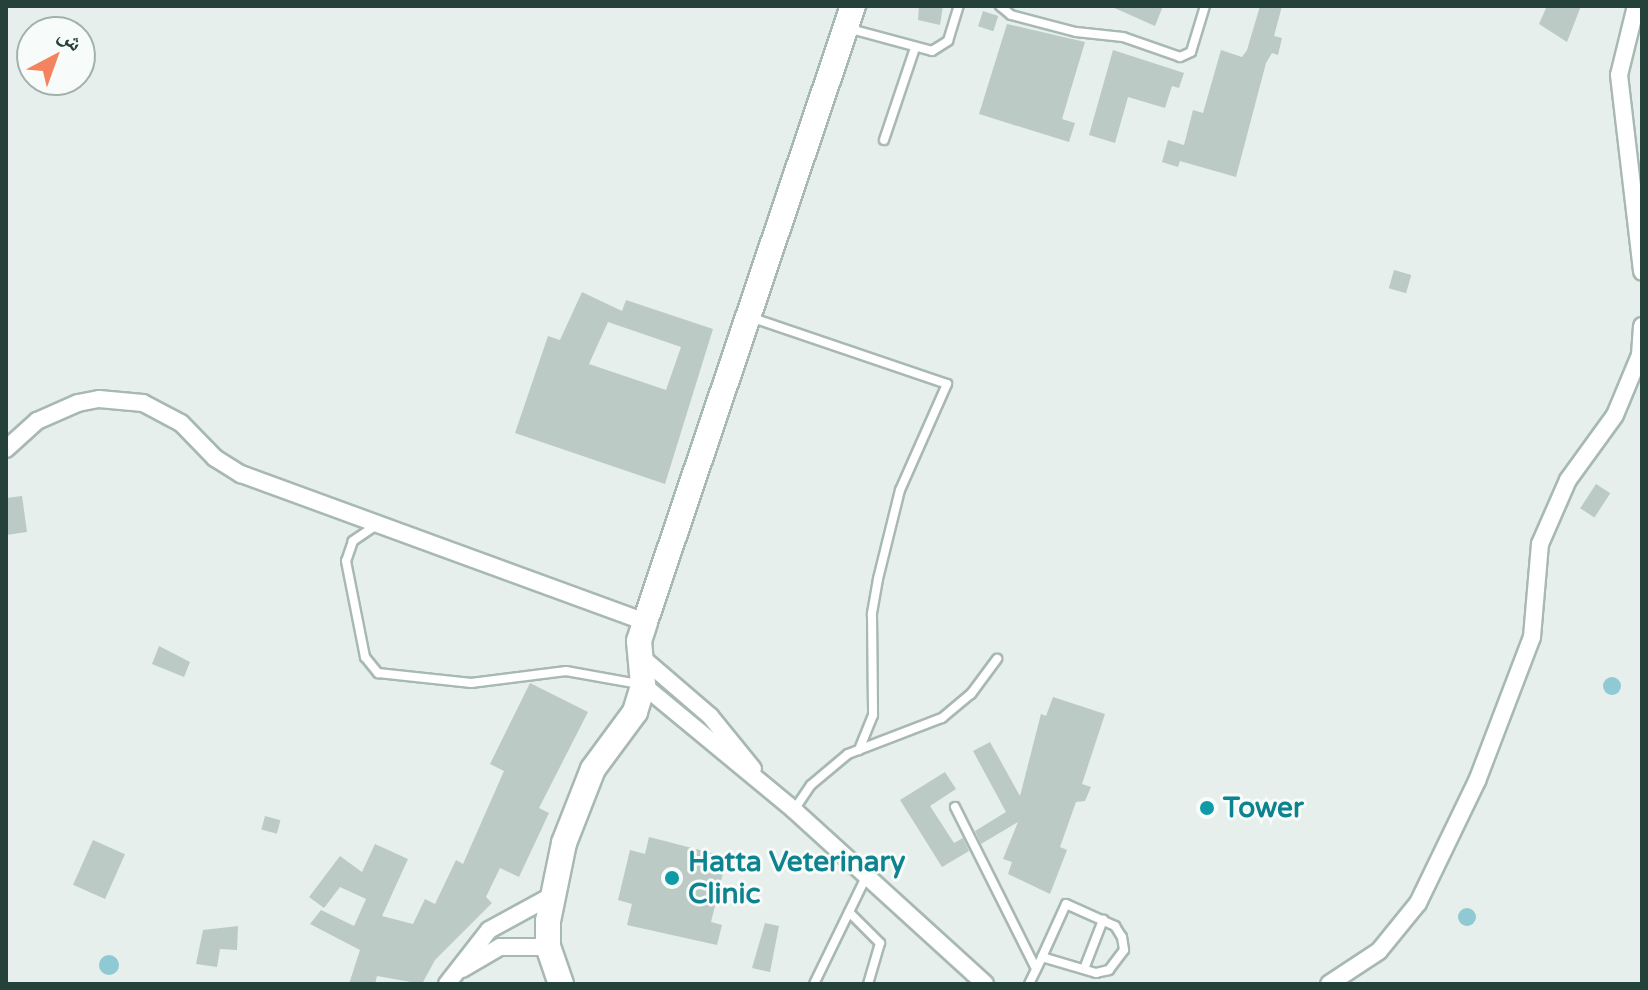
<!DOCTYPE html>
<html>
<head>
<meta charset="utf-8">
<style>
	body { margin:0 }
	#map { position:relative; width:1648px; height:990px; overflow:hidden; background:#e6efeb; font-family:"Varela Round","Noto Naskh Arabic",sans-serif }
	div>[style] { position:absolute }
	.water>* { inset:0; background:#8ec9d4 }
	.round { border-radius:50% }
	.building>* { inset:0; background:#bbcac4; transform-origin:0 0 }
	.roads { filter:drop-shadow(2px 0 #a8b8b2) drop-shadow(-2px 0 #a8b8b2) drop-shadow(0 2px #a8b8b2) drop-shadow(0 -2px #a8b8b2) }
	.service>* { height:8px; margin:-4px; padding:0 4px; transform-origin:4px; border-radius:4px; background:#fff }
	.minor>* { height:16px; margin:-8px; padding:0 8px; transform-origin:8px; border-radius:8px; background:#fff }
	.secondary>* { height:24px; margin:-12px; padding:0 12px; transform-origin:12px; border-radius:12px; background:#fff }
	.dots>* { width:22px; height:22px; translate:-50% -50%; box-sizing:border-box; border:4px solid #f7fbf9; border-radius:50% }
	span { translate:-50% -50%; white-space:nowrap; text-align:center; line-height:1.15; -webkit-text-stroke:6px #f7fbf9; paint-order:stroke }
	.culture-label { font-size:28px; color:#0d838f; font-weight:700 }
	.left { translate:0 -50%; text-align:left }
	.frame { position:absolute; inset:0; border:8px solid #24423a; pointer-events:none }
	.north { position:absolute; left:16px; top:16px; width:80px; height:80px; box-sizing:border-box; background:#f7fbf9; border:2px solid #a3b1ad; border-radius:50%; rotate:41deg; font-size:22px; font-weight:700; line-height:32px; text-align:center; color:#24423a }
	.north::after { content:''; display:block; margin:auto; width:28px; height:36px; background:#f4845f; clip-path:polygon(50% 0,100% 100%,50% 72%,0 100%) }
</style>
</head>
<body>
<div id="map">
	<div class="water">
		<i class="round" style="left:1603px;top:677px;width:18px;height:18px"></i>
		<i class="round" style="left:1458px;top:908px;width:18px;height:18px"></i>
		<i class="round" style="left:99px;top:955px;width:20px;height:20px"></i>
	</div>
	<div class="building">
		<i style="clip-path:polygon(919px 6px,943px 6px,940px 25px,918px 20px)"></i>
		<i style="clip-path:polygon(1110px 6px,1163px 6px,1155px 26px)"></i>
		<i style="clip-path:polygon(1260px 6px,1282px 6px,1274px 36px,1282px 38px,1278px 55px,1272px 53px,1266px 63px,1236px 177px,1180px 161px,1178px 167px,1162px 162px,1168px 140px,1184px 145px,1193px 110px,1203px 113px,1221px 50px,1242px 57px,1247px 50px)"></i>
		<i style="clip-path:polygon(1547px 6px,1581px 6px,1567px 42px,1539px 24px)"></i>
		<i style="left:983px;top:11px;width:16px;height:16px;rotate:18deg"></i>
		<i style="clip-path:polygon(1007px 24px,1085px 42px,1062px 119px,1075px 123px,1069px 142px,979px 114px)"></i>
		<i style="clip-path:polygon(1113px 50px,1184px 73px,1179px 88px,1172px 86px,1165px 108px,1128px 97px,1115px 143px,1089px 135px)"></i>
		<i style="left:1394px;top:270px;width:18px;height:19px;rotate:16deg"></i>
		<i style="clip-path:polygon(evenodd,582px 292px,622px 311px,626px 300px,713px 329px,665px 484px,515px 433px,548px 336px,560px 340px,582px 292px,608px 322px,681px 347px,666px 390px,589px 364px,608px 322px)"></i>
		<i style="left:1596px;top:484px;width:17px;height:29px;rotate:33deg"></i>
		<i style="clip-path:polygon(22px 496px,27px 532px,6px 535px,6px 498px)"></i>
		<i style="clip-path:polygon(159px 646px,190px 662px,184px 677px,152px 664px)"></i>
		<i style="clip-path:polygon(530px 683px,588px 712px,539px 808px,549px 813px,519px 877px,500px 868px,486px 897px,492px 903px,435px 960px,422px 984px,377px 976px,375px 984px,349px 984px,360px 950px,310px 924px,321px 910px,354px 926px,366px 899px,340px 887px,324px 908px,309px 897px,340px 856px,362px 872px,375px 844px,408px 859px,382px 916px,413px 924px,425px 899px,435px 904px,456px 860px,463px 864px,504px 771px,490px 764px)"></i>
		<i style="clip-path:polygon(1053px 697px,1105px 714px,1082px 784px,1091px 787px,1085px 801px,1076px 802px,1060px 847px,1067px 850px,1050px 894px,1008px 874px,1012px 862px,1003px 859px,1018px 822px,981px 844px,975px 831px,1006px 812px,973px 751px,990px 742px,1020px 796px,1041px 714px,1046px 716px)"></i>
		<i style="clip-path:polygon(945px 772px,956px 789px,930px 806px,954px 843px,963px 838px,969px 851px,942px 867px,900px 800px)"></i>
		<i style="left:265px;top:816px;width:16px;height:14px;rotate:15deg"></i>
		<i style="clip-path:polygon(649px 837px,727px 857px,711px 922px,722px 925px,717px 945px,627px 925px,632px 904px,618px 900px,630px 850px,645px 854px)"></i>
		<i style="left:93px;top:840px;width:35px;height:49px;rotate:24deg"></i>
		<i style="clip-path:polygon(765px 923px,779px 926px,770px 972px,752px 968px)"></i>
		<i style="clip-path:polygon(238px 926px,237px 950px,220px 949px,217px 967px,196px 964px,203px 930px)"></i>
	</div>
	<div class="roads">
		<div class="service">
			<i style="left:1000px;top:6px;width:14px;rotate:39deg"></i>
			<i style="left:1011px;top:15px;width:67px;rotate:14.7deg"></i>
			<i style="left:1076px;top:32px;width:47px;rotate:6.1deg"></i>
			<i style="left:1123px;top:37px;width:60px;rotate:19.3deg"></i>
			<i style="left:1180px;top:57px;width:12px;rotate:-24deg"></i>
			<i style="left:1191px;top:52px;width:48px;rotate:-73.1deg"></i>
			<i style="left:847px;top:28px;width:88px;rotate:15.1deg"></i>
			<i style="left:932px;top:51px;width:19px;rotate:-32deg"></i>
			<i style="left:948px;top:41px;width:37px;rotate:-73deg"></i>
			<i style="left:884px;top:140px;width:97px;rotate:-71.4deg"></i>
			<i style="left:750px;top:317px;width:208px;rotate:18.8deg"></i>
			<i style="left:947px;top:384px;width:116px;rotate:113.9deg"></i>
			<i style="left:900px;top:490px;width:92px;rotate:103.9deg"></i>
			<i style="left:878px;top:579px;width:36px;rotate:100deg"></i>
			<i style="left:872px;top:614px;width:101px;rotate:89.4deg"></i>
			<i style="left:873px;top:715px;width:38px;rotate:112deg"></i>
			<i style="left:375px;top:526px;width:27px;rotate:146deg"></i>
			<i style="left:353px;top:541px;width:21px;rotate:109deg"></i>
			<i style="left:346px;top:561px;width:98px;rotate:78.8deg"></i>
			<i style="left:365px;top:657px;width:21px;rotate:51deg"></i>
			<i style="left:378px;top:673px;width:94px;rotate:6.1deg"></i>
			<i style="left:471px;top:683px;width:96px;rotate:-7.2deg"></i>
			<i style="left:566px;top:671px;width:73px;rotate:10.2deg"></i>
			<i style="left:955px;top:807px;width:181px;rotate:63.4deg"></i>
			<i style="left:794px;top:810px;width:30px;rotate:-56deg"></i>
			<i style="left:811px;top:785px;width:48px;rotate:-40deg"></i>
			<i style="left:848px;top:754px;width:101px;rotate:-21deg"></i>
			<i style="left:942px;top:718px;width:38px;rotate:-40deg"></i>
			<i style="left:971px;top:694px;width:44px;rotate:-53.4deg"></i>
			<i style="left:849px;top:912px;width:44px;rotate:45deg"></i>
			<i style="left:880px;top:943px;width:43px;rotate:106.3deg"></i>
			<i style="left:1084px;top:969px;width:53px;rotate:-68.8deg"></i>
			<i style="left:814px;top:984px;width:119px;rotate:-64.1deg"></i>
			<i style="left:1029px;top:984px;width:30px;rotate:-64deg"></i>
			<i style="left:1042px;top:957px;width:58px;rotate:-65.6deg"></i>
			<i style="left:1066px;top:904px;width:54px;rotate:24.2deg"></i>
			<i style="left:1115px;top:926px;width:13px;rotate:58deg"></i>
			<i style="left:1122px;top:937px;width:13px;rotate:81deg"></i>
			<i style="left:1124px;top:950px;width:25px;rotate:127deg"></i>
			<i style="left:1109px;top:970px;width:13px;rotate:167deg"></i>
			<i style="left:1096px;top:973px;width:56px;rotate:-163.5deg"></i>
		</div>
		<div class="minor">
			<i style="left:1636px;top:6px;width:71px;rotate:103.8deg"></i>
			<i style="left:1619px;top:75px;width:198px;rotate:83.3deg"></i>
			<i style="left:6px;top:449px;width:42px;rotate:-42.1deg"></i>
			<i style="left:37px;top:421px;width:45px;rotate:-23.7deg"></i>
			<i style="left:78px;top:403px;width:21px;rotate:-11deg"></i>
			<i style="left:99px;top:399px;width:44px;rotate:5.2deg"></i>
			<i style="left:143px;top:403px;width:43px;rotate:27.8deg"></i>
			<i style="left:181px;top:423px;width:49px;rotate:45.8deg"></i>
			<i style="left:215px;top:458px;width:31px;rotate:32deg"></i>
			<i style="left:241px;top:474px;width:430px;rotate:20.1deg"></i>
			<i style="left:639px;top:655px;width:94px;rotate:40.7deg"></i>
			<i style="left:710px;top:716px;width:68px;rotate:50.9deg"></i>
			<i style="left:643px;top:685px;width:196px;rotate:39.6deg"></i>
			<i style="left:794px;top:810px;width:258px;rotate:42.3deg"></i>
			<i style="left:462px;top:969px;width:44px;rotate:-30.1deg"></i>
			<i style="left:500px;top:947px;width:48px"></i>
			<i style="left:447px;top:984px;width:68px;rotate:-52.1deg"></i>
			<i style="left:489px;top:930px;width:71px;rotate:-28.7deg"></i>
			<i style="left:1329px;top:984px;width:60px;rotate:-33.4deg"></i>
			<i style="left:1379px;top:951px;width:62px;rotate:-50.9deg"></i>
			<i style="left:1418px;top:903px;width:136px;rotate:-64.2deg"></i>
			<i style="left:1477px;top:781px;width:154px;rotate:-69.1deg"></i>
			<i style="left:1532px;top:637px;width:93px;rotate:-85.1deg"></i>
			<i style="left:1540px;top:544px;width:70px;rotate:-66.4deg"></i>
			<i style="left:1568px;top:480px;width:80px;rotate:-54.1deg"></i>
			<i style="left:1615px;top:415px;width:65px;rotate:-67.4deg"></i>
			<i style="left:1640px;top:355px;width:29px;rotate:-86deg"></i>
		</div>
		<div class="secondary">
			<i style="left:561px;top:984px;width:39px;rotate:-109deg"></i>
			<i style="left:548px;top:947px;width:26px;rotate:-90deg"></i>
			<i style="left:548px;top:921px;width:80px;rotate:-78.4deg"></i>
			<i style="left:564px;top:843px;width:79px;rotate:-68.6deg"></i>
			<i style="left:593px;top:769px;width:71px;rotate:-53.6deg"></i>
			<i style="left:635px;top:712px;width:28px;rotate:-73deg"></i>
			<i style="left:643px;top:685px;width:44px;rotate:-95.2deg"></i>
			<i style="left:639px;top:641px;width:20px;rotate:-72deg"></i>
			<i style="left:645px;top:622px;width:650px;rotate:-71.34deg"></i>
		</div>
	</div>
	<div class="dots">
		<i style="left:1207px;top:808px;background:#0f9aa8"></i>
		<i style="left:672px;top:878px;background:#0f9aa8"></i>
	</div>
	<div class="culture-label">
		<span class="left" style="left:1223px;top:808px">Tower</span>
		<span class="left" style="left:688px;top:878px">Hatta Veterinary<br>Clinic</span>
	</div>
	<div class="frame"></div>
	<div class="north">ش</div>
</div>
</body>
</html>
